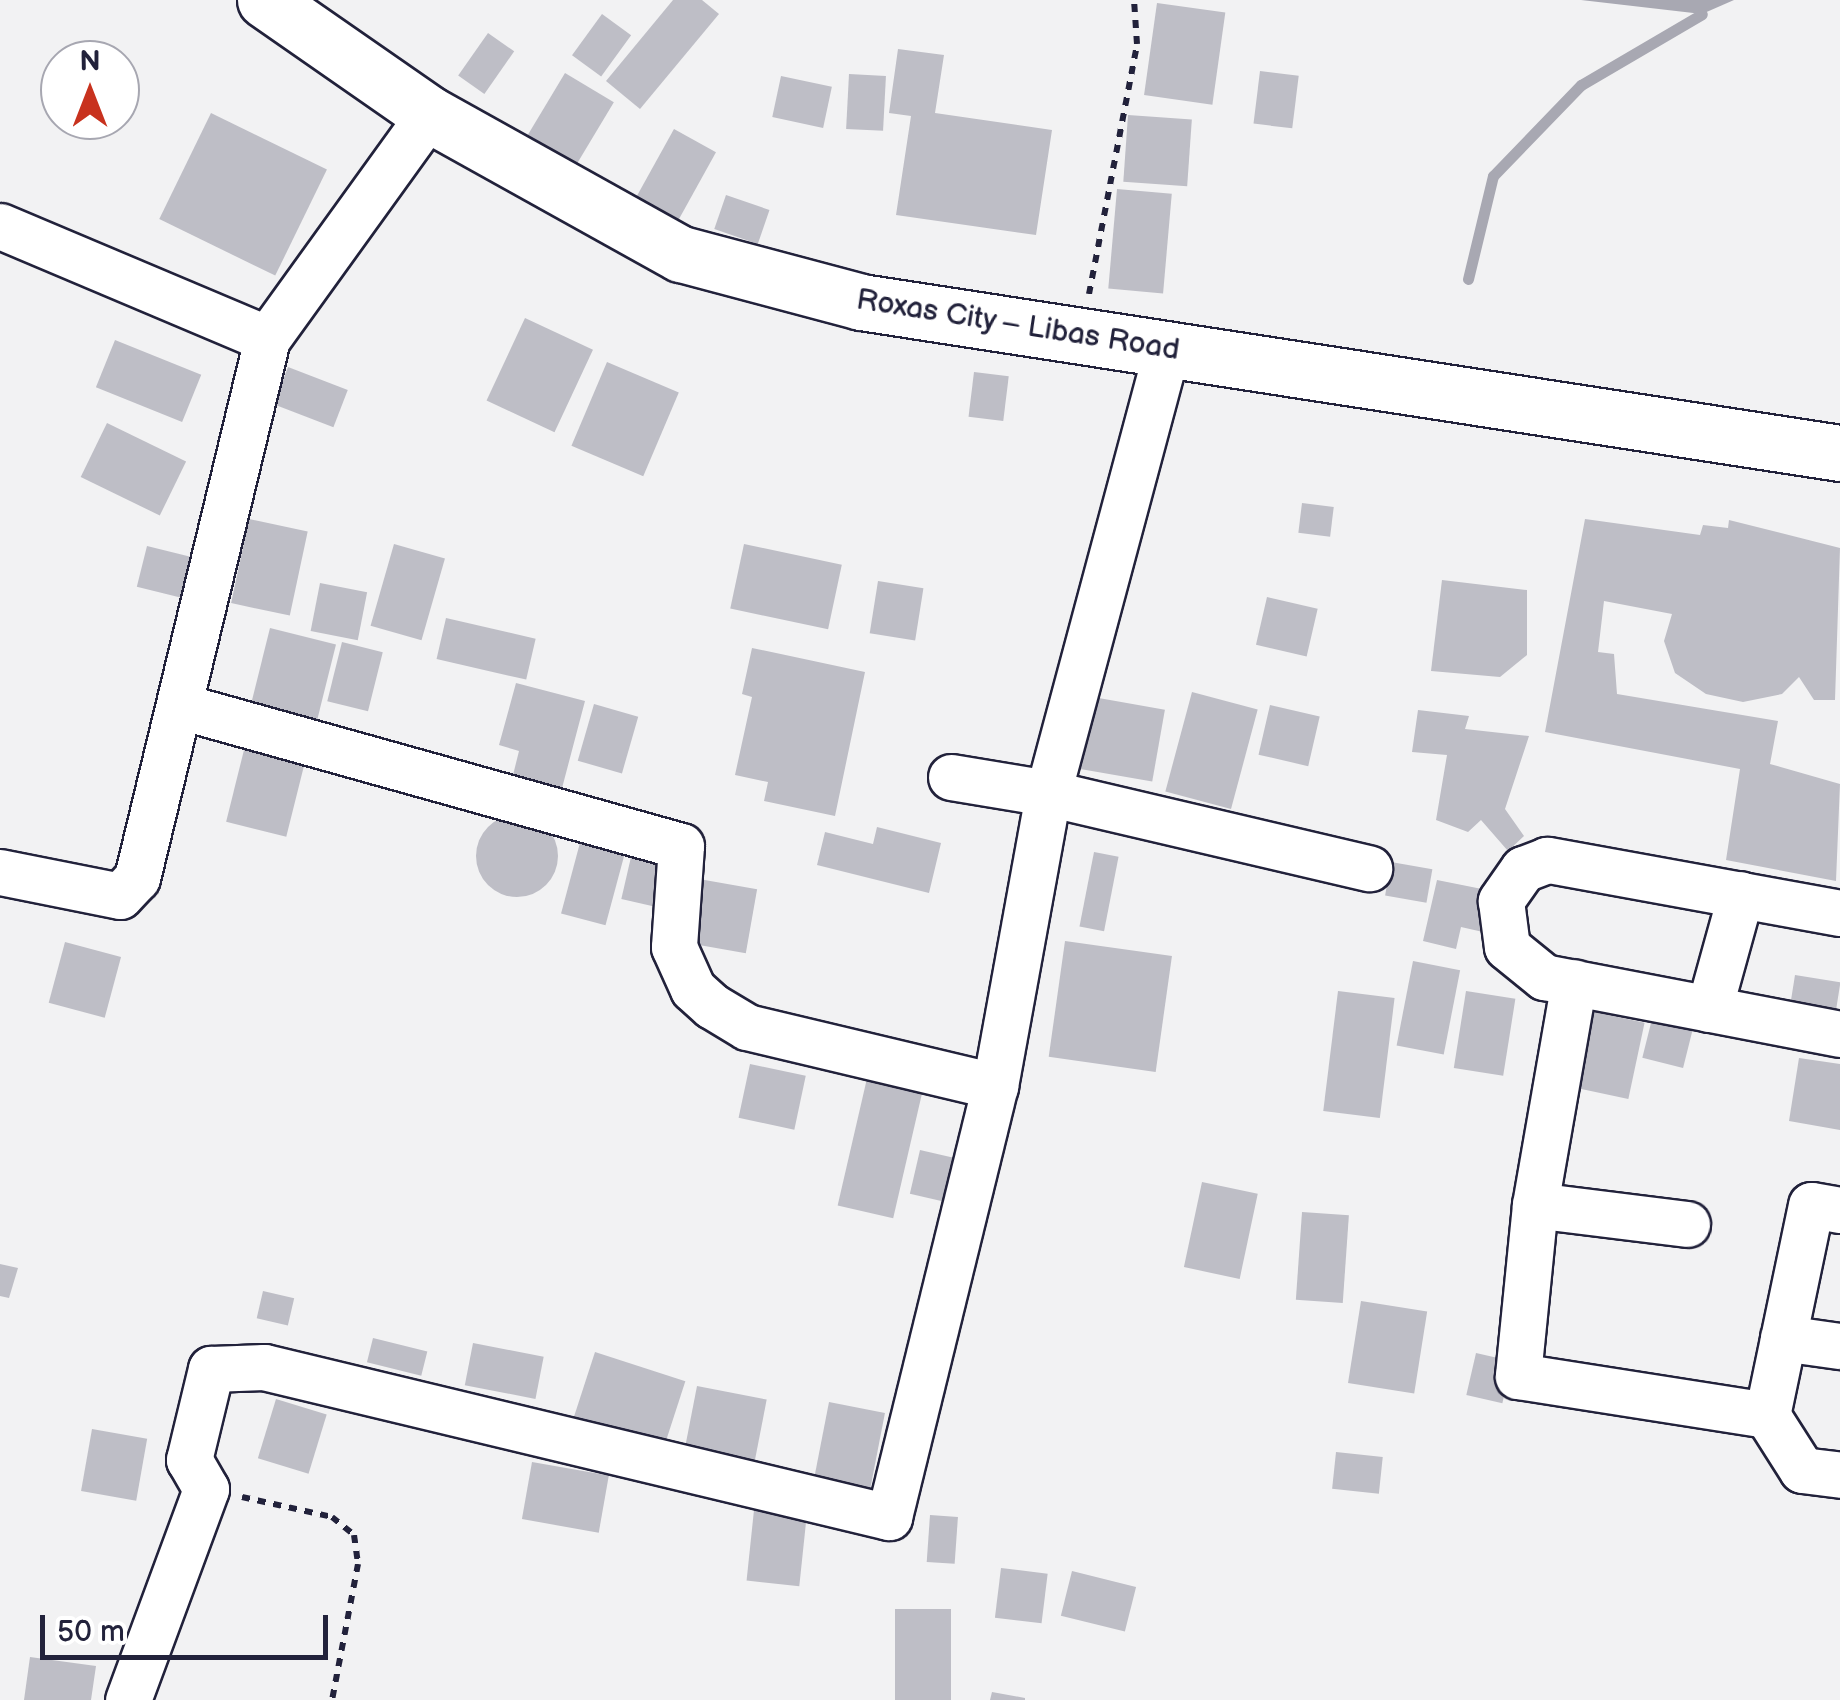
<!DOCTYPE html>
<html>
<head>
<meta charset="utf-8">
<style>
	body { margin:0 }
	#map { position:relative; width:1840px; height:1700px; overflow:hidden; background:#f2f2f3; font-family:"Balsamiq Sans",sans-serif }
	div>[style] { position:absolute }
	.water>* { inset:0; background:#a8a8b2 }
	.stream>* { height:11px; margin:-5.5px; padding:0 5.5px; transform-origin:5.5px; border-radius:5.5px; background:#a8a8b2 }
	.building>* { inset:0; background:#bebec6; transform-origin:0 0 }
	.round { border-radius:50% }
	.path>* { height:6px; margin-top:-3px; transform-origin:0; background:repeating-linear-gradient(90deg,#22223b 0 8px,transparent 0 16px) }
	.roads { filter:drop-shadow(2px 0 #22223b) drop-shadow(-2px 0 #22223b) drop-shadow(0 2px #22223b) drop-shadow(0 -2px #22223b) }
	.minor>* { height:45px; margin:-22.5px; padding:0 22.5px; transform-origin:22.5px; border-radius:22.5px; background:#fff }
	.major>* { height:55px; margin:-27.5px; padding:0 27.5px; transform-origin:27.5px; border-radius:27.5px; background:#fff }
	span { translate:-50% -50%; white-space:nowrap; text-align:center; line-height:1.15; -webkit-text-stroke:9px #fff; paint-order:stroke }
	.street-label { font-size:30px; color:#22223b }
	.north { position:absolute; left:40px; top:40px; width:100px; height:100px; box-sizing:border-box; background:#fff; border:2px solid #a7a7b1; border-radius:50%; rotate:0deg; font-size:28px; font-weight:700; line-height:40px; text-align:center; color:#22223b }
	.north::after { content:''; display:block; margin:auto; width:35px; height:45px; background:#c8321e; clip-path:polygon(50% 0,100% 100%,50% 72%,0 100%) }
	.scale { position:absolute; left:40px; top:1615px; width:288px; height:45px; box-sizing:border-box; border:5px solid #22223b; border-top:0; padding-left:12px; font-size:30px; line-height:35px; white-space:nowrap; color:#22223b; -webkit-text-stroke:8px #fff; paint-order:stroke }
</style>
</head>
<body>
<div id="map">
	<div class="water">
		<i style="clip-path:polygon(1581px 0,1734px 0,1702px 14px)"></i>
	</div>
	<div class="stream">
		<i style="left:1468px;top:279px;width:106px;rotate:-76.4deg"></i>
		<i style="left:1493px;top:176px;width:127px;rotate:-46deg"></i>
		<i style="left:1581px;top:85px;width:140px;rotate:-30.4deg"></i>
	</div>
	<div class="building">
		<i style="clip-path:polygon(673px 0,702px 0,719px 14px,640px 109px,606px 81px)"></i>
		<i style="left:1157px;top:3px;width:69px;height:93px;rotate:8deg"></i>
		<i style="left:602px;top:14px;width:36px;height:51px;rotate:36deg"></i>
		<i style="left:488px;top:33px;width:32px;height:52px;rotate:35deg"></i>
		<i style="clip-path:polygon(898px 49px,944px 55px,935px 113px,1052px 130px,1036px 235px,896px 215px,911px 116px,889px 113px)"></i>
		<i style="left:1260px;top:71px;width:39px;height:53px;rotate:7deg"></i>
		<i style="left:565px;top:73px;width:57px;height:79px;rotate:31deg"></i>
		<i style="left:849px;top:74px;width:37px;height:55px;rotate:3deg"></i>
		<i style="left:781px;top:76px;width:52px;height:42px;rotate:12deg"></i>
		<i style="left:211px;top:113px;width:129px;height:118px;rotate:26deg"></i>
		<i style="left:1128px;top:115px;width:64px;height:67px;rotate:4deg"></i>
		<i style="left:674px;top:129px;width:48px;height:90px;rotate:29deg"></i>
		<i style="left:1117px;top:189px;width:55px;height:100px;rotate:5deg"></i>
		<i style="left:726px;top:195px;width:46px;height:36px;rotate:19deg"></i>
		<i style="left:525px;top:318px;width:75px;height:91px;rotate:25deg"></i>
		<i style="left:115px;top:340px;width:93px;height:51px;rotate:22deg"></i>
		<i style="left:607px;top:362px;width:78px;height:91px;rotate:23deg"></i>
		<i style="left:288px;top:367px;width:64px;height:40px;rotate:21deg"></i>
		<i style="left:974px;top:372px;width:35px;height:45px;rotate:7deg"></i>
		<i style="left:107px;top:423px;width:88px;height:60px;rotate:26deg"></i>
		<i style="left:1302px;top:503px;width:32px;height:30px;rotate:7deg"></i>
		<i style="left:249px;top:519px;width:60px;height:86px;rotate:12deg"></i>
		<i style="clip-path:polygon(1585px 519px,1700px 535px,1703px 525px,1728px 528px,1729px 520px,1840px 548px,1835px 700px,1814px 700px,1799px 677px,1782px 694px,1743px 702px,1706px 694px,1675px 673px,1664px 641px,1672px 614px,1604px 601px,1598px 652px,1614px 654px,1617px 694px,1778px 721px,1770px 764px,1840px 784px,1836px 881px,1726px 860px,1740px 769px,1545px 732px)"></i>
		<i style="left:394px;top:544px;width:53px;height:85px;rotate:16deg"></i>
		<i style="left:744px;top:544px;width:100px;height:66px;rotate:12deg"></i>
		<i style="left:147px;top:546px;width:50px;height:42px;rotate:14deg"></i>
		<i style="clip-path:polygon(1442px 580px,1527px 590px,1527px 655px,1500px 677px,1431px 671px)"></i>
		<i style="left:878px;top:581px;width:46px;height:53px;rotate:9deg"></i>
		<i style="left:320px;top:583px;width:48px;height:49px;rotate:11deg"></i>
		<i style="left:1267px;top:597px;width:52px;height:49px;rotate:13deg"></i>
		<i style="left:446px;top:618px;width:92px;height:42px;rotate:13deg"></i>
		<i style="left:270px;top:628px;width:68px;height:77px;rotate:14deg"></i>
		<i style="left:342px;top:642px;width:42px;height:61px;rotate:14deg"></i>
		<i style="clip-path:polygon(752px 648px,865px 672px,835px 816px,764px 801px,768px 782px,735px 775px,752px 697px,742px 694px)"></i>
		<i style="clip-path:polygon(516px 683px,585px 701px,561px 792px,512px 779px,519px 751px,499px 745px)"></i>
		<i style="left:1192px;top:692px;width:68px;height:103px;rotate:15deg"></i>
		<i style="left:1093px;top:697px;width:73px;height:73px;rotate:10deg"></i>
		<i style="left:594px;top:704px;width:46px;height:59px;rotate:16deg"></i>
		<i style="left:1270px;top:705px;width:51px;height:51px;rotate:13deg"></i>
		<i style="clip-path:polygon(1418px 710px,1469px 716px,1465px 729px,1529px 736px,1505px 809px,1524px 836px,1508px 851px,1481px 820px,1468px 832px,1436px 820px,1447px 755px,1412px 752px)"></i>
		<i style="left:245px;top:746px;width:62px;height:78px;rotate:14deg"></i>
		<i class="round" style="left:476px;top:815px;width:82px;height:82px"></i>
		<i style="clip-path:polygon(877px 827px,941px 843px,929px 893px,817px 865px,825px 832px,873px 844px)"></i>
		<i style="left:581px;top:839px;width:46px;height:77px;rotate:15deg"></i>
		<i style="left:1094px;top:852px;width:25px;height:76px;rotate:11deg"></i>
		<i style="left:631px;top:857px;width:36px;height:43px;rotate:13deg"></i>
		<i style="left:1391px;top:862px;width:42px;height:34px;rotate:10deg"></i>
		<i style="left:699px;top:879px;width:59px;height:65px;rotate:10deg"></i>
		<i style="clip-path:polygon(1437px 880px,1492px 891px,1483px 932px,1461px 927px,1456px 949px,1423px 941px)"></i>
		<i style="left:1065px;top:941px;width:108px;height:117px;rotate:8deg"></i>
		<i style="left:65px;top:942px;width:58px;height:63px;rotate:15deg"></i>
		<i style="left:1413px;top:961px;width:48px;height:86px;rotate:11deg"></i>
		<i style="left:1795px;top:975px;width:46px;height:36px;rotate:9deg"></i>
		<i style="left:1338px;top:991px;width:57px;height:121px;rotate:7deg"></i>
		<i style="left:1466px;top:991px;width:50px;height:78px;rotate:9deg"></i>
		<i style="left:1580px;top:1009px;width:66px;height:78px;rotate:12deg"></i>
		<i style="left:1652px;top:1019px;width:42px;height:40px;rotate:14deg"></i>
		<i style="clip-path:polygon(1799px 1058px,1840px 1064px,1840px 1130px,1789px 1121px)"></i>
		<i style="left:750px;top:1064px;width:57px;height:55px;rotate:12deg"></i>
		<i style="left:868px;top:1074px;width:57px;height:135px;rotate:13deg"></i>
		<i style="left:920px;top:1150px;width:50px;height:45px;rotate:13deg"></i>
		<i style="left:1202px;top:1182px;width:57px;height:87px;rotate:12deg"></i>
		<i style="left:1302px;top:1212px;width:47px;height:88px;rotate:4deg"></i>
		<i style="clip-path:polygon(0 1264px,18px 1268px,9px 1298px,0 1296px)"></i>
		<i style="left:263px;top:1291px;width:32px;height:28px;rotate:13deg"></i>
		<i style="left:1361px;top:1301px;width:67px;height:83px;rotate:9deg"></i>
		<i style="left:373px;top:1338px;width:56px;height:25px;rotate:14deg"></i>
		<i style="left:473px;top:1343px;width:72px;height:43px;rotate:11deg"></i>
		<i style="left:595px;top:1352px;width:95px;height:72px;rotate:18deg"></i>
		<i style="left:1476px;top:1353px;width:37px;height:43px;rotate:13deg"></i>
		<i style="left:697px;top:1386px;width:71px;height:71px;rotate:11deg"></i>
		<i style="left:276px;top:1399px;width:53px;height:62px;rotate:17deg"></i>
		<i style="left:829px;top:1402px;width:57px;height:81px;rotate:11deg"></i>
		<i style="left:92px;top:1429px;width:56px;height:63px;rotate:10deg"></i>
		<i style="left:1336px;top:1452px;width:47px;height:37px;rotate:6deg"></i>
		<i style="left:532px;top:1462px;width:78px;height:58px;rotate:10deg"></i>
		<i style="left:754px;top:1510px;width:53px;height:71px;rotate:6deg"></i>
		<i style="left:930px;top:1515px;width:28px;height:47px;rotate:4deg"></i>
		<i style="left:1001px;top:1568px;width:47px;height:50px;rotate:7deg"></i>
		<i style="left:1072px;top:1571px;width:66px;height:46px;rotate:14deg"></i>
		<i style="left:895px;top:1609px;width:56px;height:91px"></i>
		<i style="clip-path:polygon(30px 1657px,96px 1666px,91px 1700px,24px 1700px)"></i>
		<i style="clip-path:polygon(992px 1692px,1025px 1698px,1025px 1700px,990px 1700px)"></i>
	</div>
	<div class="path">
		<i style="left:1089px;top:294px;width:255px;rotate:-79.1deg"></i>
		<i style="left:1137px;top:44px;width:44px;rotate:-93.9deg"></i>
		<i style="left:242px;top:1497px;width:92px;rotate:12.5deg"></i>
		<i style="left:332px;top:1517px;width:28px;rotate:39deg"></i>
		<i style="left:354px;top:1535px;width:29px;rotate:82deg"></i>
		<i style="left:358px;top:1564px;width:138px;rotate:100.8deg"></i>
	</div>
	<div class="roads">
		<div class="minor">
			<i style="left:0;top:226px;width:290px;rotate:22.9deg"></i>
			<i style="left:180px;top:706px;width:520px;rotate:15.61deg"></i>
			<i style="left:681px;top:846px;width:101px;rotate:94deg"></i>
			<i style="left:674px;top:947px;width:46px;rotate:65.7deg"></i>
			<i style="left:693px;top:989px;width:25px;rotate:42deg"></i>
			<i style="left:712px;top:1006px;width:41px;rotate:31deg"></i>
			<i style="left:747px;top:1027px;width:255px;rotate:13.4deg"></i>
			<i style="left:951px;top:777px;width:98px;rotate:9.4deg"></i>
			<i style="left:1048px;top:793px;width:330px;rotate:13.2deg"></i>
			<i style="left:0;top:872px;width:122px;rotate:11.3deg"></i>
			<i style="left:120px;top:896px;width:25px;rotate:-47deg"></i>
			<i style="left:137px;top:878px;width:554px;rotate:-76.44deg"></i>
			<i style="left:267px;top:339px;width:277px;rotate:-54.2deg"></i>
			<i style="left:1840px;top:913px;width:298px;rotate:-169.7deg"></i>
			<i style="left:1547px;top:860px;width:26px;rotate:159deg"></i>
			<i style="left:1523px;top:869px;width:39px;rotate:125deg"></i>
			<i style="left:1501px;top:901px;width:46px;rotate:82.6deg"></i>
			<i style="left:1507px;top:947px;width:48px;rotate:39deg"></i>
			<i style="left:1544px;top:977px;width:301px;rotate:10.9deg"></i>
			<i style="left:1709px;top:1009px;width:119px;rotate:-74.5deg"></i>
			<i style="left:1535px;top:1205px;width:226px;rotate:-80.1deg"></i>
			<i style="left:1840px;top:1210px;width:29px;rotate:-170deg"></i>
			<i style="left:1811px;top:1205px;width:215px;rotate:101.8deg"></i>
			<i style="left:1767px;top:1415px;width:65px;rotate:57.5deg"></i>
			<i style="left:1802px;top:1470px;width:38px;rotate:7deg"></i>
			<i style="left:1687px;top:1224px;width:153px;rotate:-172.9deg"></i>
			<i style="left:1535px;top:1205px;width:172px;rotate:95.7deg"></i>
			<i style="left:1518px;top:1376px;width:252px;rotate:8.9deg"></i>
			<i style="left:1783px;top:1338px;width:58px;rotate:8deg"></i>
			<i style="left:128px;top:1700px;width:225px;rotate:-69.7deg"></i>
			<i style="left:206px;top:1489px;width:34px;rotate:-120deg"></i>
			<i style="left:189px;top:1460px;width:94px;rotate:-76.4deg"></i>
			<i style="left:211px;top:1369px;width:53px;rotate:-2.2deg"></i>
			<i style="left:264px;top:1367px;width:643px;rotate:13.5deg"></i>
			<i style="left:889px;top:1517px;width:444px;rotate:-76.2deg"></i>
			<i style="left:995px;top:1086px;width:298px;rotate:-79.7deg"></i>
			<i style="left:1048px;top:793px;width:459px;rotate:-75deg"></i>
		</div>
		<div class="major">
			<i style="left:265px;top:0;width:200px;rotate:34.8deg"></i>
			<i style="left:429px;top:114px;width:288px;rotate:29.1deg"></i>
			<i style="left:681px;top:254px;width:186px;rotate:14.9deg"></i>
			<i style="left:861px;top:302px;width:991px;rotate:8.77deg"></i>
		</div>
	</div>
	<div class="street-label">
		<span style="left:1018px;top:325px;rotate:9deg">Roxas City – Libas Road</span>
	</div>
	<div class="north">N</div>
	<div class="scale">50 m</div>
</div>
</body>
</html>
